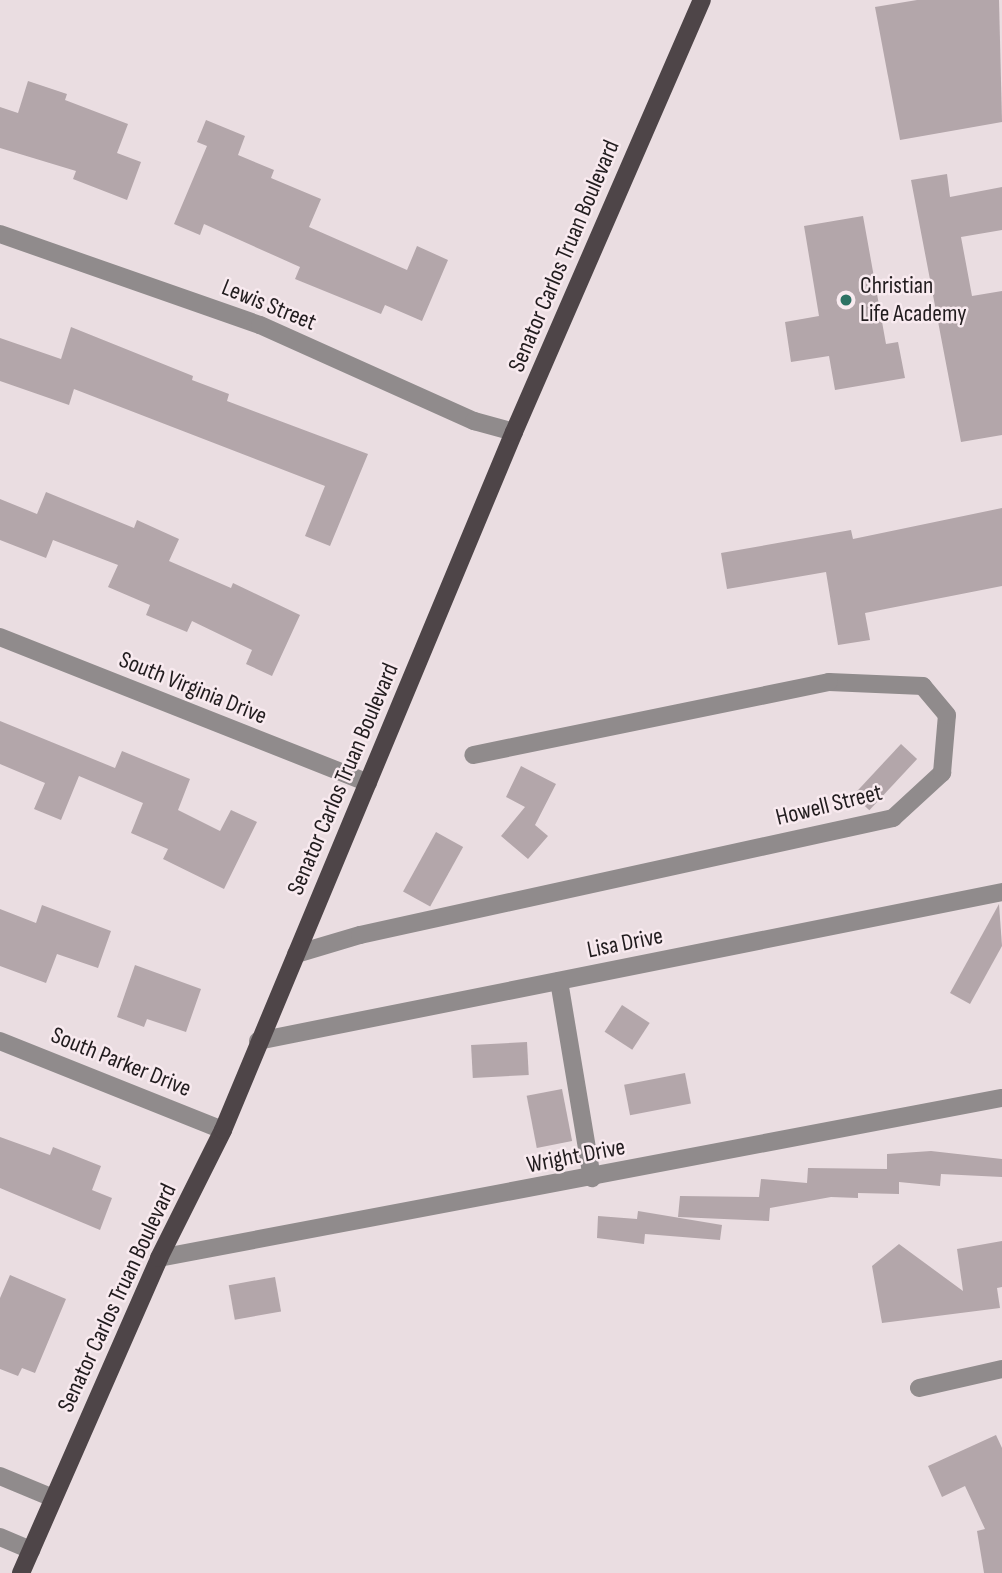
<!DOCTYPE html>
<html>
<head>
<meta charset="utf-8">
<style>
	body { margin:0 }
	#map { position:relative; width:1002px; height:1573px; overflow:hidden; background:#eadde1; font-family:"Sofia Sans Condensed",sans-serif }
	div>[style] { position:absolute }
	.building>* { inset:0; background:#b3a6aa; transform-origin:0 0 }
	.minor>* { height:18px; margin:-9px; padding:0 9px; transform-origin:9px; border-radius:9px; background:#908b8c }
	.major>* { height:18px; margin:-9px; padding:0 9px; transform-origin:9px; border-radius:9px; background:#4e4548 }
	.dots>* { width:19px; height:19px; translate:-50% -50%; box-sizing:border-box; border:4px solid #f8eaef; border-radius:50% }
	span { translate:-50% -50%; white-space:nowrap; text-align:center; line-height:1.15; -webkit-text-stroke:5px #f8eaef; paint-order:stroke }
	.street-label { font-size:24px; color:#211c1e }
	.poi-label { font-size:24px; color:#211c1e }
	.left { translate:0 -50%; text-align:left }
</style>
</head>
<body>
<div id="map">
	<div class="building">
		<i style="clip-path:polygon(917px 0,999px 0,1002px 122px,900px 140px,875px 7px)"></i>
		<i style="clip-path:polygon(28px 81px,67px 94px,65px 100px,128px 124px,117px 153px,141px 162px,127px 200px,73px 179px,76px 171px,0 148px,0 107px,18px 113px)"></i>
		<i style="clip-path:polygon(206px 120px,245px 136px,238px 155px,274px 170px,271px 178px,321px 199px,309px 227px,407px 270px,417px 246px,448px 260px,422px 321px,385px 305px,381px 314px,295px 279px,300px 267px,204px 224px,200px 235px,174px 224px,207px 146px,197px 142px)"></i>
		<i style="clip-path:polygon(947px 174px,950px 197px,1002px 187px,1002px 230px,961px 237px,972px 296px,1002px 291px,1002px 435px,961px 442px,911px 180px)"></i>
		<i style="clip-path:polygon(863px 216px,886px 344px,898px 342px,905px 378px,835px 390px,829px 356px,791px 362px,785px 322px,819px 316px,804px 226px)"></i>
		<i style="clip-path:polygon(71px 327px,193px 376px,192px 380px,229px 394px,227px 401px,368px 454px,330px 546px,305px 536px,325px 486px,74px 389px,69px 405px,0 381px,0 338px,61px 359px)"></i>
		<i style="clip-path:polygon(46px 492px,134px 528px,137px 520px,179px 539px,169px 561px,231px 588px,233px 583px,300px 615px,272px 676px,246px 664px,252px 650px,192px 621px,187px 632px,146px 615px,150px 605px,108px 587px,118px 565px,53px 540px,46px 558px,0 540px,0 499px,37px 514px)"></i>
		<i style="clip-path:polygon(1002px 508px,1002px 586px,865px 613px,870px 640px,838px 645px,826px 572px,727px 589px,721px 553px,851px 530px,853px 539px)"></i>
		<i style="clip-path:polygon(0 721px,115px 768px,122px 751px,190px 779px,178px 810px,220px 831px,231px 810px,257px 822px,224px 889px,163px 859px,168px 849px,131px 833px,143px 803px,79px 776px,61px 820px,34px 809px,45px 783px,0 764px)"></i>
		<i style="left:901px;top:744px;width:22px;height:70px;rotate:43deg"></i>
		<i style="clip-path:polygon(521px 766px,556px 784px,535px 825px,548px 836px,528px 859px,501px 836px,525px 807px,506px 797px)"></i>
		<i style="left:436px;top:832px;width:31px;height:68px;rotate:29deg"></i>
		<i style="clip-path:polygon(999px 904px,1002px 946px,970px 1004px,950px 993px)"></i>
		<i style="clip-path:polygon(42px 905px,111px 931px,98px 968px,57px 954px,46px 983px,0 966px,0 909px,36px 923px)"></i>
		<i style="clip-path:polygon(135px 965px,201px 989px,186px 1032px,147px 1019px,144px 1027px,117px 1017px)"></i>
		<i style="left:622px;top:1005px;width:33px;height:32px;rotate:33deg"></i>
		<i style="left:527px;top:1042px;width:33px;height:56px;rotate:87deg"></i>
		<i style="left:685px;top:1073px;width:31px;height:62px;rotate:79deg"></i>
		<i style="left:562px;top:1089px;width:53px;height:36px;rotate:79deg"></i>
		<i style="clip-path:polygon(0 1137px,50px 1155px,53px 1147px,101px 1166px,92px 1190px,112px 1198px,100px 1230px,0 1188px)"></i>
		<i style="clip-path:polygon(931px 1151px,1002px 1159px,1002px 1177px,941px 1174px,940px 1186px,899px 1182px,899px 1194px,858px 1193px,858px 1198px,831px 1197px,770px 1208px,769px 1221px,678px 1217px,680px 1196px,759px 1197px,761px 1179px,807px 1183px,808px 1168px,887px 1169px,887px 1154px)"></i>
		<i style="clip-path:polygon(638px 1211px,722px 1225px,720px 1240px,645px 1234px,644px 1244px,597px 1238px,598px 1216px,637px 1219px)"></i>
		<i style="clip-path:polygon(1002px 1241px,1002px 1287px,997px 1288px,1000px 1308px,882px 1323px,872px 1266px,899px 1244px,963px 1291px,957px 1249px)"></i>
		<i style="clip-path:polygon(10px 1275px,66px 1299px,35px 1373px,22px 1368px,18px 1376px,0 1369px,0 1298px)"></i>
		<i style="left:275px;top:1277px;width:35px;height:47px;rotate:80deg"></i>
		<i style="clip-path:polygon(996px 1435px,1002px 1448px,1002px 1573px,984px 1573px,977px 1531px,985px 1529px,965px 1486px,942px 1497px,928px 1466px)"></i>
	</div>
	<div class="minor">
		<i style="left:0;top:234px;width:275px;rotate:19.3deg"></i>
		<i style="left:260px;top:325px;width:235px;rotate:24.2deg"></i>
		<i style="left:474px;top:421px;width:41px;rotate:15.4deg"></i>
		<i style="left:0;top:637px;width:396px;rotate:21.6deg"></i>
		<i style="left:296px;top:954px;width:67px;rotate:-16.5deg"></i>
		<i style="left:360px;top:935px;width:546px;rotate:-12.38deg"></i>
		<i style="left:893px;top:818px;width:67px;rotate:-42.6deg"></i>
		<i style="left:942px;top:773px;width:58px;rotate:-85.1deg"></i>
		<i style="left:947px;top:715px;width:38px;rotate:-130deg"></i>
		<i style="left:923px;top:686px;width:94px;rotate:-177.6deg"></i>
		<i style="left:829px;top:682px;width:363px;rotate:168.4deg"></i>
		<i style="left:559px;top:981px;width:200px;rotate:80.5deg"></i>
		<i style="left:0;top:1041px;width:240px;rotate:21.8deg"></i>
		<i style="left:258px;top:1041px;width:759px;rotate:-11.32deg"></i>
		<i style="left:159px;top:1258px;width:858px;rotate:-10.75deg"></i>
		<i style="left:919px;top:1388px;width:85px;rotate:-12.9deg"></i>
		<i style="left:0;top:1476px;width:57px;rotate:22.5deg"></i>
		<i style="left:0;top:1537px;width:34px;rotate:23deg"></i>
	</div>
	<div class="major">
		<i style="left:21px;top:1573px;width:344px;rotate:-66.3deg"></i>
		<i style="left:159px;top:1258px;width:143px;rotate:-63.4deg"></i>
		<i style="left:223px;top:1130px;width:756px;rotate:-67.37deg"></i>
		<i style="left:514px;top:432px;width:471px;rotate:-66.5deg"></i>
	</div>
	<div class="dots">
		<i style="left:846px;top:300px;background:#2e7264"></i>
	</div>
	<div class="street-label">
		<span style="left:564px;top:256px;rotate:-67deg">Senator Carlos Truan Boulevard</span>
		<span style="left:269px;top:305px;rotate:22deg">Lewis Street</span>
		<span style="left:193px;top:688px;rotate:22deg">South Virginia Drive</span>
		<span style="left:343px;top:779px;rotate:-67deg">Senator Carlos Truan Boulevard</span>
		<span style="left:829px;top:805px;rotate:-14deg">Howell Street</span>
		<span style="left:625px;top:943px;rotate:-11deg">Lisa Drive</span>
		<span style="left:121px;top:1062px;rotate:22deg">South Parker Drive</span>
		<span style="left:576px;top:1156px;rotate:-11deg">Wright Drive</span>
		<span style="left:117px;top:1298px;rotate:-65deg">Senator Carlos Truan Boulevard</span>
	</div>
	<div class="poi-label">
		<span class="left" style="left:860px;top:300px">Christian<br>Life Academy</span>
	</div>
</div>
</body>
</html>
